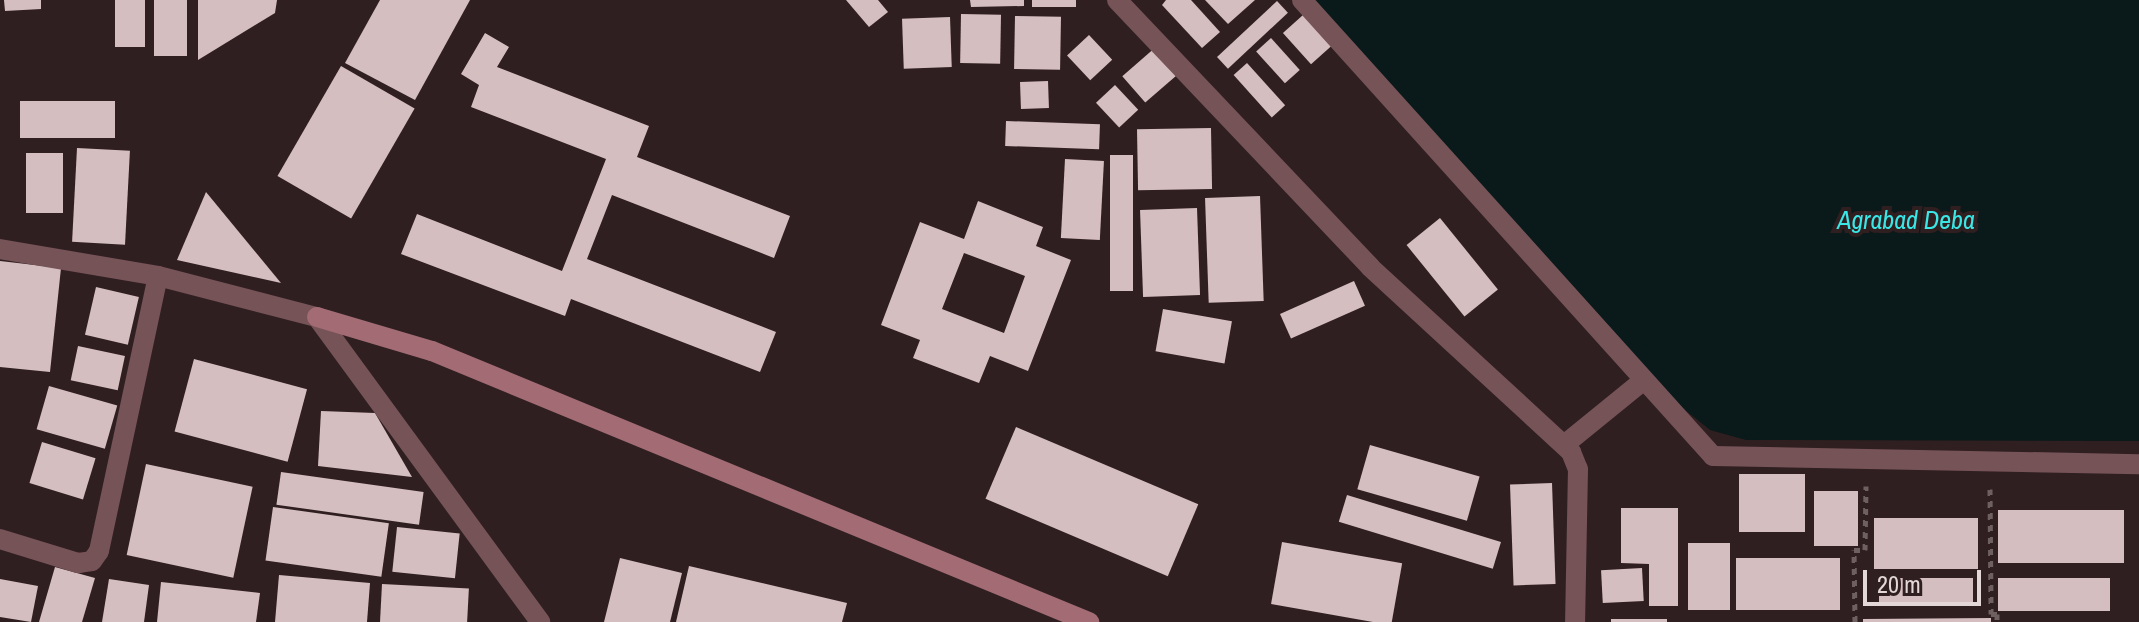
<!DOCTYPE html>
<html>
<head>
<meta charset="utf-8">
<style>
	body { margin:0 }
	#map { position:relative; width:2139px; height:622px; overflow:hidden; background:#301f21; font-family:"Archivo Narrow",sans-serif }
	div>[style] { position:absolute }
	.water>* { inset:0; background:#0a1919 }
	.building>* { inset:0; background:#d5bec0; transform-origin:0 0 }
	.path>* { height:5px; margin-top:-2.5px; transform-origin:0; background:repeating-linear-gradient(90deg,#6e5f60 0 6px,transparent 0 12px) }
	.street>* { height:20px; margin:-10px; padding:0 10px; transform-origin:10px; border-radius:10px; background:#765357 }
	.secondary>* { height:20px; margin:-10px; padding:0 10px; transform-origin:10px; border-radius:10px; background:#a36c74 }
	span { translate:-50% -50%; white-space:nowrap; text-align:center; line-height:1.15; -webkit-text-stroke:8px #301f21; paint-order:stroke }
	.water-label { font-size:26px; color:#39e8e6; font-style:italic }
	.scale { position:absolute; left:1863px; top:570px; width:118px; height:36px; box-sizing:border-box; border:4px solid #e3d7d8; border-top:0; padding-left:10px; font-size:24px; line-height:28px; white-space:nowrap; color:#e3d7d8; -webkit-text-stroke:6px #301f21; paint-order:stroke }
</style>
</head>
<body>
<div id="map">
	<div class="water">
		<i style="clip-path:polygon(1314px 0,2139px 0,2139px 441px,1746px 440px,1710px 430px,1668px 396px)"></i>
	</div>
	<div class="building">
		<i style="clip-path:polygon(4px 0,41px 0,41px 9px,5px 11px)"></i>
		<i style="left:115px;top:0;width:30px;height:47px"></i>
		<i style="left:154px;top:0;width:33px;height:56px"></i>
		<i style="clip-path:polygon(198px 0,277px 0,275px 13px,198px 60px)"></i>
		<i style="clip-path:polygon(380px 0,470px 0,415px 100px,345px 63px)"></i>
		<i style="clip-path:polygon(846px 0,878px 0,888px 12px,869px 27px)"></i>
		<i style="clip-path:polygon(970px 0,1024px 0,1024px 6px,971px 7px)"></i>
		<i style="left:1032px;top:0;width:44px;height:7px"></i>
		<i style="clip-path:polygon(1166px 0,1191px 0,1220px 32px,1202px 48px,1162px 5px)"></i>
		<i style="clip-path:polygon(1205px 0,1255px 0,1228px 24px)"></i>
		<i style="left:1277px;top:1px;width:16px;height:82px;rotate:47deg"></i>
		<i style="left:961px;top:14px;width:40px;height:49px;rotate:1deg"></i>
		<i style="left:1303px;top:15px;width:42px;height:27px;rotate:48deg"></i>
		<i style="left:1015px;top:16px;width:46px;height:53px;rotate:1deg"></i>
		<i style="left:950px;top:17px;width:50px;height:48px;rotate:88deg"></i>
		<i style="clip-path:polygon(485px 33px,509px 47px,497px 67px,649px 126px,637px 157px,790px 216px,774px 258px,612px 195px,587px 259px,776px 332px,760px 372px,571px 299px,565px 316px,401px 254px,417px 214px,562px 271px,606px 159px,471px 107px,479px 85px,461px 74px)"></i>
		<i style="left:1089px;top:35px;width:34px;height:30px;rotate:47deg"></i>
		<i style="left:1271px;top:38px;width:43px;height:20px;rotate:48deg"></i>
		<i style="left:1157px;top:46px;width:35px;height:46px;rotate:49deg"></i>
		<i style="left:1247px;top:63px;width:57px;height:18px;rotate:48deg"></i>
		<i style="left:341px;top:66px;width:85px;height:127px;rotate:30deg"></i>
		<i style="left:1048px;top:81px;width:27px;height:28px;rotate:88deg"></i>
		<i style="left:1115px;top:85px;width:34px;height:26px;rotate:47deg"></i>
		<i style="left:20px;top:101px;width:95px;height:37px"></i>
		<i style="left:1006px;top:121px;width:94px;height:25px;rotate:2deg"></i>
		<i style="left:1211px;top:128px;width:61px;height:74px;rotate:89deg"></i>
		<i style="left:77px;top:148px;width:53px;height:94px;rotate:3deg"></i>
		<i style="left:26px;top:153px;width:37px;height:60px"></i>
		<i style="left:1110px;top:155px;width:23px;height:136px"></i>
		<i style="left:1065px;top:159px;width:39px;height:79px;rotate:3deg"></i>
		<i style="clip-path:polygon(206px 192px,281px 283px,177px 260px)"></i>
		<i style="left:1260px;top:196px;width:105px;height:55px;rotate:88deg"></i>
		<i style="clip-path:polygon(evenodd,978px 201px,1043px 227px,1036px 246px,1071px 260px,1028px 371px,990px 356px,979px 383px,913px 358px,920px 340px,881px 325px,920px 222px,964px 239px,978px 201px,964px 253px,1025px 276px,1004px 333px,942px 309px,964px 253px)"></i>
		<i style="left:1197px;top:208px;width:87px;height:57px;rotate:88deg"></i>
		<i style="left:1440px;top:218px;width:92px;height:43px;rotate:51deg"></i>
		<i style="clip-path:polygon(0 261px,61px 268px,50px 372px,0 367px)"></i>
		<i style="left:1354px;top:281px;width:27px;height:81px;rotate:66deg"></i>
		<i style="left:96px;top:287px;width:44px;height:49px;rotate:13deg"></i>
		<i style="left:1163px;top:309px;width:70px;height:43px;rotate:10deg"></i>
		<i style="left:78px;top:346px;width:48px;height:35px;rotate:12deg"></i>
		<i style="left:194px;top:359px;width:117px;height:75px;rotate:15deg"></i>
		<i style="left:49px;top:386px;width:71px;height:45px;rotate:16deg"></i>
		<i style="clip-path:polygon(321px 411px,375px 413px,412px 477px,318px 466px)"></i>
		<i style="left:1016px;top:427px;width:198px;height:78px;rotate:23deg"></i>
		<i style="left:42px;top:442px;width:56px;height:43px;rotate:17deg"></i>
		<i style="left:1370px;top:445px;width:114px;height:46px;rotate:16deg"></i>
		<i style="left:146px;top:464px;width:109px;height:93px;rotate:12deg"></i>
		<i style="left:281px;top:472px;width:144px;height:33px;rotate:8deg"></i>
		<i style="left:1739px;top:474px;width:66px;height:58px"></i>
		<i style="left:1552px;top:483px;width:101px;height:42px;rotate:88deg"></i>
		<i style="left:1814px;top:491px;width:44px;height:55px"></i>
		<i style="left:1347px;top:495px;width:161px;height:28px;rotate:17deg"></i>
		<i style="left:273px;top:507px;width:117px;height:54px;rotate:8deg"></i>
		<i style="clip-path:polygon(1621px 508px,1678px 508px,1678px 606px,1649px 606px,1649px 564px,1621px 563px)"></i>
		<i style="left:1998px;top:510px;width:126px;height:53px"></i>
		<i style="left:1874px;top:518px;width:104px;height:51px"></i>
		<i style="left:397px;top:527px;width:63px;height:45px;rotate:6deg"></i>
		<i style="left:1282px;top:542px;width:122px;height:63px;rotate:10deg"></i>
		<i style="left:1688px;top:543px;width:42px;height:67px"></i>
		<i style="clip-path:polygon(620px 558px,682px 573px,670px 622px,604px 622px)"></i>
		<i style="left:1840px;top:558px;width:52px;height:104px;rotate:90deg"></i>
		<i style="clip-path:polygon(689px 566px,847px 603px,842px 622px,676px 622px)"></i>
		<i style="clip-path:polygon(55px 567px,95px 578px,82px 622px,39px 622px)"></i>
		<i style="left:1642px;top:568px;width:33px;height:41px;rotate:87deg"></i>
		<i style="clip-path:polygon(279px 575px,370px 583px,367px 622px,275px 622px)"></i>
		<i style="left:1879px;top:578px;width:94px;height:28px"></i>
		<i style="left:2110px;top:578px;width:33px;height:112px;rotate:90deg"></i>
		<i style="clip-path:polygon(0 579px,38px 586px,31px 622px,0 617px)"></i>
		<i style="clip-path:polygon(109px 579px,149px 585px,144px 622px,102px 622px)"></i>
		<i style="clip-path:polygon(161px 582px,260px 593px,256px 622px,157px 622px)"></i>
		<i style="left:382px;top:584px;width:87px;height:38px;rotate:3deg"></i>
		<i style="clip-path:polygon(1991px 618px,1991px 622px,1863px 622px,1863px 619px)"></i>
		<i style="left:1611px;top:619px;width:56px;height:3px"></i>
	</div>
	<div class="path">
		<i style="left:1990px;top:489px;width:125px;rotate:89.5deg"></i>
		<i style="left:1991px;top:614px;width:6px"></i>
		<i style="left:1997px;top:614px;width:8px;rotate:90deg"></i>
		<i style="left:1855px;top:622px;width:72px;rotate:-90.8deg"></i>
		<i style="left:1854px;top:550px;width:11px"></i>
		<i style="left:1865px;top:550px;width:64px;rotate:-89.1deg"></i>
	</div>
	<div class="street">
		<i style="left:1117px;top:0;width:368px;rotate:46.5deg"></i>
		<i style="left:1370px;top:267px;width:273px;rotate:42.6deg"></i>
		<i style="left:1571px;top:452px;width:18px;rotate:68deg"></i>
		<i style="left:1578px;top:469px;width:153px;rotate:91.1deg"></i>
		<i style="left:1302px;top:0;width:614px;rotate:47.97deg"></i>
		<i style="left:1713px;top:456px;width:426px;rotate:1.1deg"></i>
		<i style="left:0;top:249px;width:160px;rotate:9.7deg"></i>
		<i style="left:158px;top:276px;width:164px;rotate:14.5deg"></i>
		<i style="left:317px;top:317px;width:378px;rotate:53.8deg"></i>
		<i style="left:1564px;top:445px;width:103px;rotate:-39.1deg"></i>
		<i style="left:0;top:539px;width:82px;rotate:17.1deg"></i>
		<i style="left:78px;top:563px;width:14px;rotate:-8deg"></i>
		<i style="left:92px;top:561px;width:12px;rotate:-55deg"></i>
		<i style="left:99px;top:551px;width:281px;rotate:-77.9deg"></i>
	</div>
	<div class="secondary">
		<i style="left:317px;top:317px;width:120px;rotate:16.5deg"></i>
		<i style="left:432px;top:351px;width:711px;rotate:22.42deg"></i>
	</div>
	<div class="water-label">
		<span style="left:1906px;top:220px">Agrabad Deba</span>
	</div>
	<div class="scale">20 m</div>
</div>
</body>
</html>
